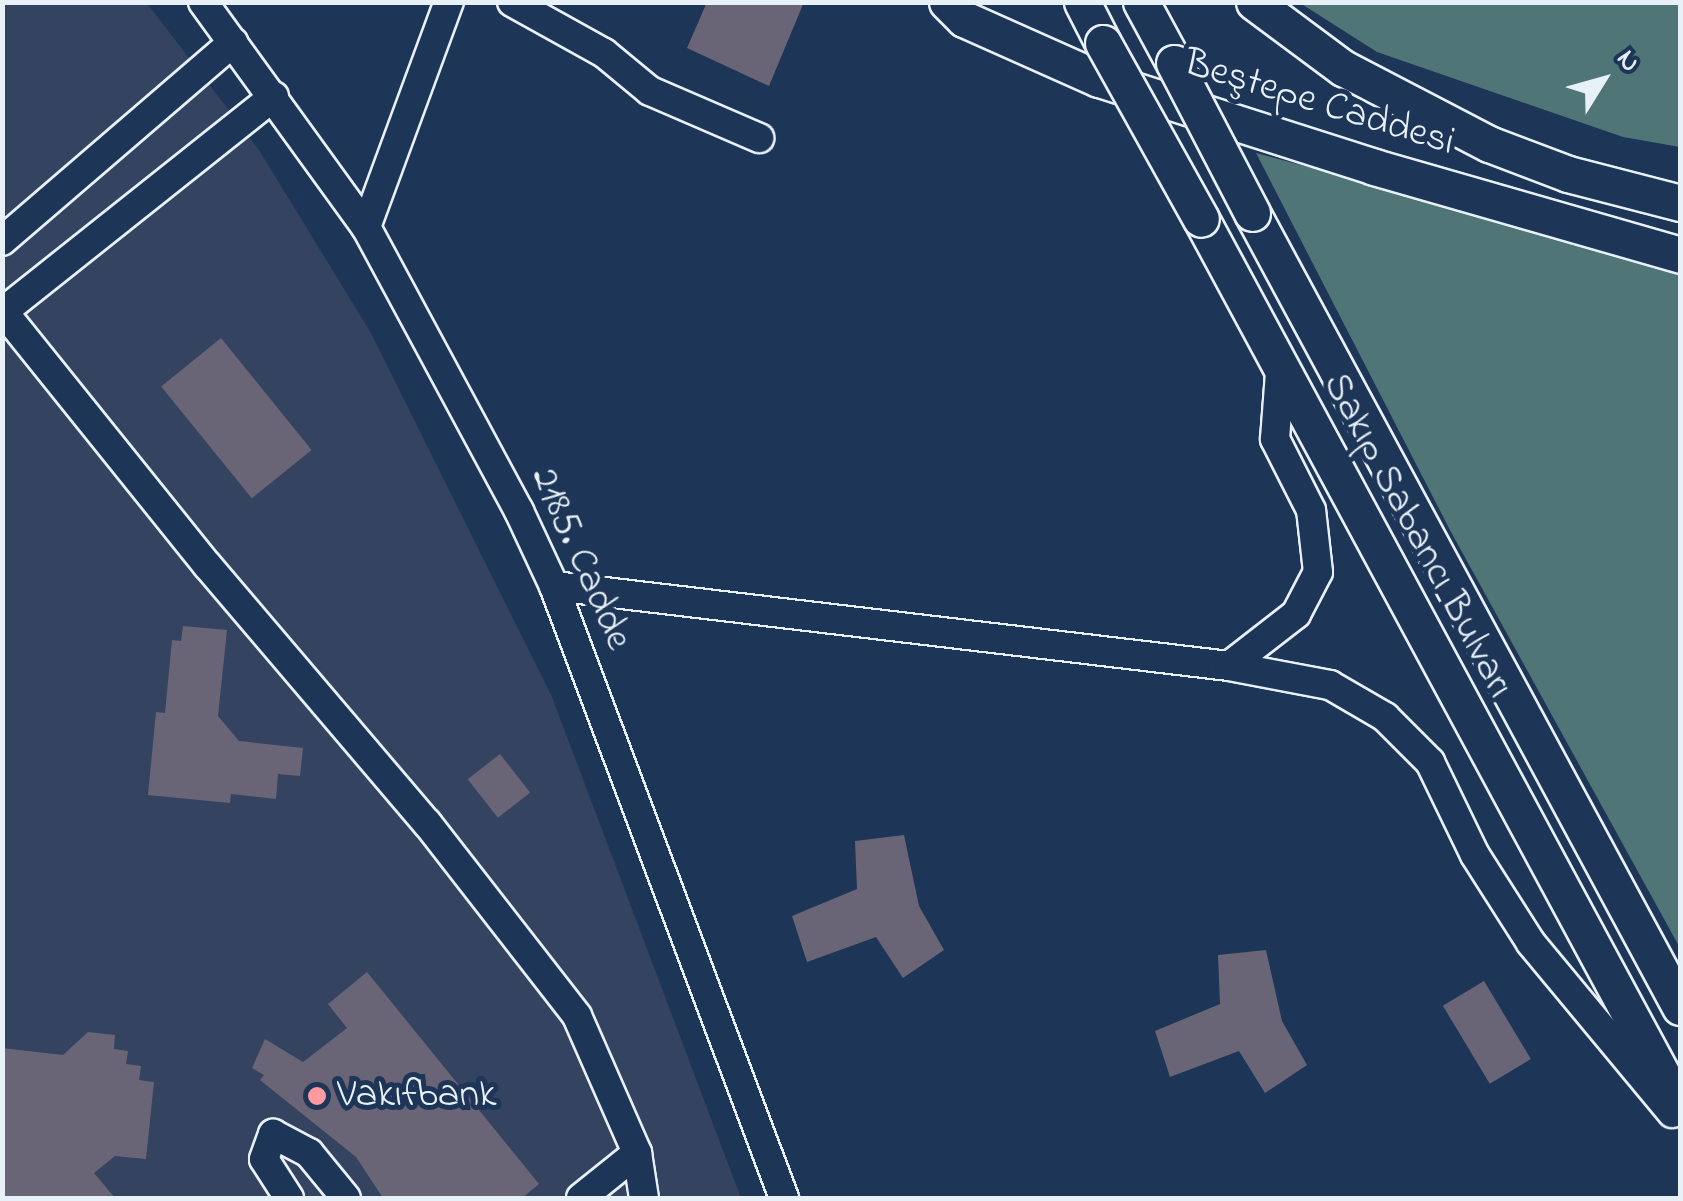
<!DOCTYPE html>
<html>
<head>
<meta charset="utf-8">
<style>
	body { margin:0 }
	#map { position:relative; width:1683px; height:1201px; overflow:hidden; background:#1d3557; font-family:"Indie Flower",sans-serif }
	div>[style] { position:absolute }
	.built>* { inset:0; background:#344360 }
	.green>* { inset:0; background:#4f7577 }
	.building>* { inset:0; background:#6a6576; transform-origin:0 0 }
	.roads { filter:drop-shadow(2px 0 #e8f1f8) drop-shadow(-2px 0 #e8f1f8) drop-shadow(0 2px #e8f1f8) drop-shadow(0 -2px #e8f1f8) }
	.minor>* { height:28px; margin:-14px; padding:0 14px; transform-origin:14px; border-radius:14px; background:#1d3557 }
	.major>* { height:35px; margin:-17.5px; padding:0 17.5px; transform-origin:17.5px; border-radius:17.5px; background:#1d3557 }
	.bridges { filter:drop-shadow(2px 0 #e8f1f8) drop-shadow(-2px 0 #e8f1f8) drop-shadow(0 2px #e8f1f8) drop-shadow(0 -2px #e8f1f8) }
	.major-bridge>* { height:35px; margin:-17.5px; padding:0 17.5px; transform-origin:17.5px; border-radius:17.5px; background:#1d3557 }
	.dots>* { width:28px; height:28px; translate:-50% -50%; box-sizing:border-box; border:5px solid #1d3557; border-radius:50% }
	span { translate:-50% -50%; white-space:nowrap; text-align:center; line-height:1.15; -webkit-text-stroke:10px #1d3557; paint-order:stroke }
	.street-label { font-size:40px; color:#e8f1f8 }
	.poi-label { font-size:40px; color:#e8f1f8 }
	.left { translate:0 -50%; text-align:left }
	.frame { position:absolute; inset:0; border:5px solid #e8f1f8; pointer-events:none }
	.north { position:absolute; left:1553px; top:30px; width:100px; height:100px; -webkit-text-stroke:8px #1d3557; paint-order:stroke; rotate:53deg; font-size:28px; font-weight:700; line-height:40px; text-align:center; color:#e8f1f8 }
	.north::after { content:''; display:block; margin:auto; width:35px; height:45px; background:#e8f1f8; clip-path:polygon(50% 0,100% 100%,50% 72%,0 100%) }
</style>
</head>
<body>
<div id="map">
	<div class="built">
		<i style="clip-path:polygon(2px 3px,147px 3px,259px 150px,371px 333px,552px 697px,741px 1198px,3px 1198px)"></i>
	</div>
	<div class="green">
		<i style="clip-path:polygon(1300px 3px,1680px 3px,1680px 147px,1623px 137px,1377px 52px)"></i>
		<i style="clip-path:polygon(1256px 153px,1680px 266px,1680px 948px,1451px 532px)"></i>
	</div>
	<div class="building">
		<i style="clip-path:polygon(707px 2px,804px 2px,769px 86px,687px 48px)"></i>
		<i style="left:221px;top:338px;width:144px;height:77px;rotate:51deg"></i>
		<i style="clip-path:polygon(183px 626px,227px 630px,218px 716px,239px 741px,303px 748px,300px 776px,278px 774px,276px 799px,231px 794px,230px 803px,148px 795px,156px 712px,165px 713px,172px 640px,181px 641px)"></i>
		<i style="left:500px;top:754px;width:49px;height:41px;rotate:52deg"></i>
		<i style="clip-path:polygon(904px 835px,919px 906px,944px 950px,903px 978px,876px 937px,807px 962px,792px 916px,857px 889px,855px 841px)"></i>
		<i style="clip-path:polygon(1266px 950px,1282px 1021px,1307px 1065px,1265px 1093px,1239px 1051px,1170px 1077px,1155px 1031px,1220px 1004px,1218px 955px)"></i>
		<i style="clip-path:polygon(367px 972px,539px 1184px,522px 1198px,383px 1198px,356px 1157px,260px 1080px,264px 1075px,252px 1068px,265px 1039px,303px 1062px,347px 1028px,328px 1004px)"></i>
		<i style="left:1484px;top:981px;width:91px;height:48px;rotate:59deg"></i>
		<i style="clip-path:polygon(88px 1032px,115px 1035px,114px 1049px,128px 1051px,126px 1064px,141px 1066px,139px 1080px,154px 1082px,146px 1159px,115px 1156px,94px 1173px,115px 1198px,2px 1198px,2px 1048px,63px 1055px)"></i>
	</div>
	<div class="roads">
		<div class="minor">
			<i style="left:203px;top:2px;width:278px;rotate:54.1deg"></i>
			<i style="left:366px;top:227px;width:323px;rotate:61.7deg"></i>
			<i style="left:519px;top:511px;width:83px;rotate:65deg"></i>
			<i style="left:554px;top:586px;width:654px;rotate:69.4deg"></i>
			<i style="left:512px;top:2px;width:105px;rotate:29deg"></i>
			<i style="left:604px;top:53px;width:60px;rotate:39.6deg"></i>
			<i style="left:650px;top:91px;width:119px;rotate:23.3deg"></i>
			<i style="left:366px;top:227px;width:240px;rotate:-69.8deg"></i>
			<i style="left:2px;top:241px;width:305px;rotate:-40.7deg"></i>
			<i style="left:2px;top:310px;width:329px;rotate:51.2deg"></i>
			<i style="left:208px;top:566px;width:338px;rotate:49.6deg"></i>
			<i style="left:427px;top:823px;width:244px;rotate:52.1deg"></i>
			<i style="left:577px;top:1016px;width:150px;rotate:66.3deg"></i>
			<i style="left:637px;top:1153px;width:46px;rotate:81.2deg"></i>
			<i style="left:4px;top:311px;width:345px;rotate:-38.5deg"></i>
			<i style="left:554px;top:586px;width:680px;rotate:6.76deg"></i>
			<i style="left:1229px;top:666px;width:103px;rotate:10.7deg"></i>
			<i style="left:1330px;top:685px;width:64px;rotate:30.2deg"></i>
			<i style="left:1385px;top:717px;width:64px;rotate:45deg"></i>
			<i style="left:1430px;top:762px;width:103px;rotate:64.2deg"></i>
			<i style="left:1475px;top:855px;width:104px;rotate:57.5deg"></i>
			<i style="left:1531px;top:943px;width:221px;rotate:50.3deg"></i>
			<i style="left:1229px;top:666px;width:85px;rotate:-37.8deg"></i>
			<i style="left:1296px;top:614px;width:47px;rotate:-62.4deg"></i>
			<i style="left:1318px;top:572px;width:62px;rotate:-96.4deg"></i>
			<i style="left:1311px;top:510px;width:80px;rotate:-116.9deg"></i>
			<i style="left:1275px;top:439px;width:66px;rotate:-85.7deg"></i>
			<i style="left:289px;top:1198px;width:46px;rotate:-122.7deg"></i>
			<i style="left:264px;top:1159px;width:27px;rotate:-70deg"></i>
			<i style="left:273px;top:1134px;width:41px;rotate:27.8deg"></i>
			<i style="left:309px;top:1153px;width:58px;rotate:50.6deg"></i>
			<i style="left:581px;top:1198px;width:72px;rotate:-38.8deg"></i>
		</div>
		<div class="major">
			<i style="left:947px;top:2px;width:24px;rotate:45deg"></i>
			<i style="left:964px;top:19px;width:148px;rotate:24deg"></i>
			<i style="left:1099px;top:79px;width:289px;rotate:17.7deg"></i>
			<i style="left:1374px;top:167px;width:318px;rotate:16deg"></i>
			<i style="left:1082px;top:2px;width:46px;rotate:62.9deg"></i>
			<i style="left:1141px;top:2px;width:69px;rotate:61.6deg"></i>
			<i style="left:1254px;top:2px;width:111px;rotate:36.6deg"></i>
			<i style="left:1343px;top:68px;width:165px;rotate:27.5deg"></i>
			<i style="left:1489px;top:144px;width:85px;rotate:20.8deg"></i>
			<i style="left:1568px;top:174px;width:116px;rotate:14.5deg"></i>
			<i style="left:1252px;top:213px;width:902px;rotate:61.67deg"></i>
			<i style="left:1201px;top:219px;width:1010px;rotate:61.68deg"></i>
		</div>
	</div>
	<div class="bridges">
		<div class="major-bridge">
			<i style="left:1103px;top:43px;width:201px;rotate:60.9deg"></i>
			<i style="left:1174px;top:63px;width:169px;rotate:62.5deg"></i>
		</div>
	</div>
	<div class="dots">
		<i style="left:317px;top:1096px;background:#ff9aa2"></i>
	</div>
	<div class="street-label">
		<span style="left:1319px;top:104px;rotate:17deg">Beştepe Caddesi</span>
		<span style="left:1417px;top:536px;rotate:62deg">Sakıp Sabancı Bulvarı</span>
		<span style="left:580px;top:559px;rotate:66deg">2185. Cadde</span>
	</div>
	<div class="poi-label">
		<span class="left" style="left:337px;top:1096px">Vakıfbank</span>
	</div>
	<div class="frame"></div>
	<div class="north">N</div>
</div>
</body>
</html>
